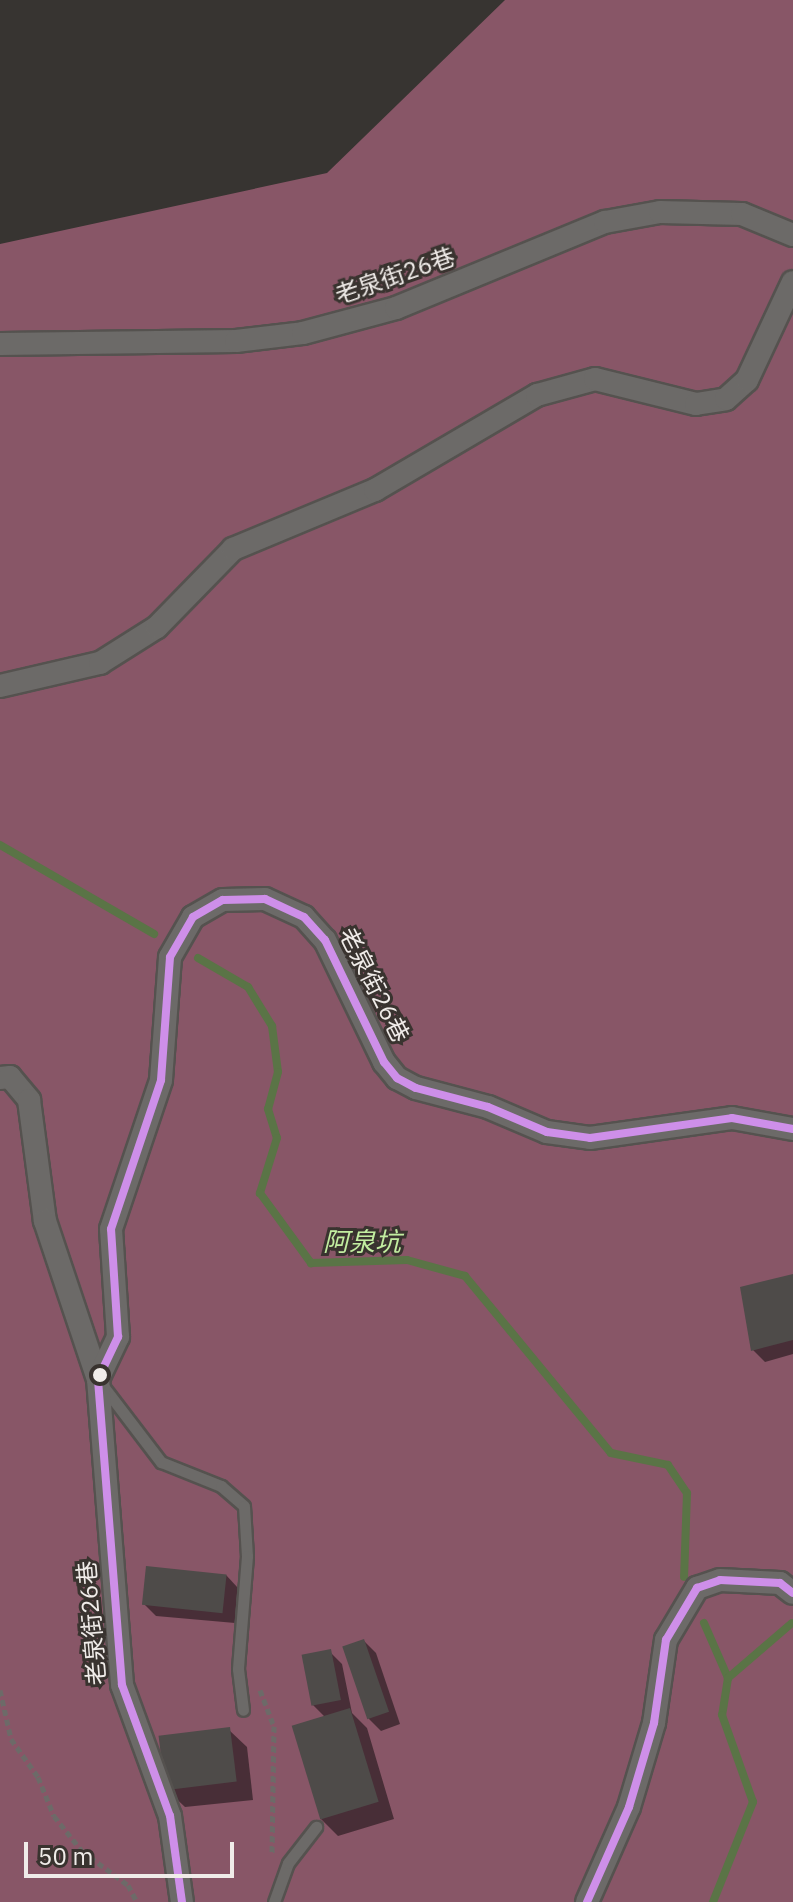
<!DOCTYPE html>
<html>
<head>
<meta charset="utf-8">
<style>
	body { margin:0 }
	#map { position:relative; width:793px; height:1902px; overflow:hidden; background:#373431; font-family:"IBM Plex Sans","Noto Sans TC",sans-serif }
	div>[style] { position:absolute }
	.forest>* { inset:0; background:#885667 }
	.shadow>* { inset:0; background:#0007 }
	.stream>* { height:8px; margin:-4px; padding:0 4px; transform-origin:4px; border-radius:4px; background:#5a7446 }
	.building>* { inset:0; background:#4e4b49; transform-origin:0 0 }
	.path>* { height:5px; margin-top:-2.5px; transform-origin:0; background:repeating-linear-gradient(90deg,#6d6a68 0 6px,transparent 0 10px) }
	.roads { filter:drop-shadow(2px 0 #55524f) drop-shadow(-2px 0 #55524f) drop-shadow(0 2px #55524f) drop-shadow(0 -2px #55524f) }
	.lane>* { height:11px; margin:-5.5px; padding:0 5.5px; transform-origin:5.5px; border-radius:5.5px; background:#6c6a68 }
	.street>* { height:22px; margin:-11px; padding:0 11px; transform-origin:11px; border-radius:11px; background:#6c6a68 }
	.bus-1>* { height:8px; margin:-4px; padding:0 4px; transform-origin:4px; border-radius:4px; background:#ce8fe9 }
	.dots>* { width:22px; height:22px; translate:-50% -50%; box-sizing:border-box; border:4px solid #39332f; border-radius:50% }
	span { translate:-50% -50%; white-space:nowrap; text-align:center; line-height:1.15; -webkit-text-stroke:6px #39332f; paint-order:stroke }
	.street-label { font-size:24px; color:#f0ece9 }
	.water-label { font-size:26px; color:#c2eda0; font-style:italic }
	.scale { position:absolute; left:24px; top:1842px; width:210px; height:36px; box-sizing:border-box; border:4px solid #f0ece9; border-top:0; padding-left:10px; font-size:24px; line-height:28px; white-space:nowrap; color:#f0ece9; -webkit-text-stroke:6px #39332f; paint-order:stroke }
</style>
</head>
<body>
<div id="map">
	<div class="forest">
		<i style="clip-path:polygon(505px 0,793px 0,793px 1902px,0 1902px,0 244px,327px 173px)"></i>
	</div>
	<div class="shadow">
		<i style="clip-path:polygon(793px 1276px,793px 1354px,765px 1362px,753px 1350px)"></i>
		<i style="clip-path:polygon(226px 1575px,238px 1588px,235px 1623px,156px 1616px,144px 1604px)"></i>
		<i style="clip-path:polygon(364px 1641px,376px 1653px,400px 1724px,381px 1731px,369px 1719px)"></i>
		<i style="clip-path:polygon(330px 1652px,342px 1664px,352px 1713px,367px 1728px,394px 1819px,338px 1836px,320px 1818px,325px 1717px,313px 1705px)"></i>
		<i style="clip-path:polygon(229px 1730px,247px 1747px,253px 1800px,185px 1807px,167px 1790px)"></i>
	</div>
	<div class="stream">
		<i style="left:0;top:845px;width:178px;rotate:30deg"></i>
		<i style="left:198px;top:958px;width:58px;rotate:30.1deg"></i>
		<i style="left:248px;top:987px;width:46px;rotate:58.4deg"></i>
		<i style="left:272px;top:1026px;width:46px;rotate:82.6deg"></i>
		<i style="left:278px;top:1072px;width:38px;rotate:105deg"></i>
		<i style="left:268px;top:1109px;width:30px;rotate:73deg"></i>
		<i style="left:277px;top:1138px;width:58px;rotate:107.2deg"></i>
		<i style="left:260px;top:1193px;width:87px;rotate:53.9deg"></i>
		<i style="left:311px;top:1263px;width:96px;rotate:-1.8deg"></i>
		<i style="left:407px;top:1260px;width:60px;rotate:15.4deg"></i>
		<i style="left:465px;top:1276px;width:229px;rotate:50.5deg"></i>
		<i style="left:611px;top:1453px;width:58px;rotate:11.9deg"></i>
		<i style="left:668px;top:1465px;width:34px;rotate:56deg"></i>
		<i style="left:687px;top:1493px;width:84px;rotate:92deg"></i>
		<i style="left:704px;top:1623px;width:60px;rotate:66.4deg"></i>
		<i style="left:728px;top:1678px;width:37px;rotate:99deg"></i>
		<i style="left:722px;top:1715px;width:92px;rotate:70.4deg"></i>
		<i style="left:753px;top:1802px;width:108px;rotate:111.8deg"></i>
		<i style="left:728px;top:1678px;width:84px;rotate:-40.7deg"></i>
	</div>
	<div class="building">
		<i style="clip-path:polygon(793px 1274px,793px 1340px,751px 1351px,740px 1287px)"></i>
		<i style="left:146px;top:1566px;width:81px;height:39px;rotate:6deg"></i>
		<i style="left:364px;top:1639px;width:77px;height:23px;rotate:71deg"></i>
		<i style="left:331px;top:1649px;width:52px;height:30px;rotate:79deg"></i>
		<i style="left:350px;top:1708px;width:98px;height:61px;rotate:73deg"></i>
		<i style="left:230px;top:1727px;width:55px;height:72px;rotate:83deg"></i>
	</div>
	<div class="path">
		<i style="left:0;top:1690px;width:50px;rotate:77.3deg"></i>
		<i style="left:11px;top:1739px;width:47px;rotate:54.6deg"></i>
		<i style="left:38px;top:1777px;width:42px;rotate:67.7deg"></i>
		<i style="left:54px;top:1816px;width:45px;rotate:51.3deg"></i>
		<i style="left:82px;top:1851px;width:57px;rotate:36.5deg"></i>
		<i style="left:128px;top:1885px;width:19px;rotate:62deg"></i>
		<i style="left:260px;top:1690px;width:39px;rotate:69deg"></i>
		<i style="left:274px;top:1726px;width:127px;rotate:90.9deg"></i>
	</div>
	<div class="roads">
		<div class="lane">
			<i style="left:103px;top:1386px;width:96px;rotate:52.7deg"></i>
			<i style="left:161px;top:1462px;width:65px;rotate:21.8deg"></i>
			<i style="left:221px;top:1486px;width:30px;rotate:41deg"></i>
			<i style="left:244px;top:1506px;width:50px;rotate:86.6deg"></i>
			<i style="left:247px;top:1556px;width:113px;rotate:94.6deg"></i>
			<i style="left:238px;top:1669px;width:41px;rotate:83deg"></i>
			<i style="left:274px;top:1902px;width:41px;rotate:-70.3deg"></i>
			<i style="left:288px;top:1863px;width:46px;rotate:-52.1deg"></i>
		</div>
		<div class="street">
			<i style="left:0;top:344px;width:236px;rotate:-0.7deg"></i>
			<i style="left:236px;top:341px;width:67px;rotate:-6.8deg"></i>
			<i style="left:303px;top:333px;width:96px;rotate:-15deg"></i>
			<i style="left:396px;top:308px;width:226px;rotate:-22.4deg"></i>
			<i style="left:605px;top:222px;width:56px;rotate:-10.3deg"></i>
			<i style="left:660px;top:212px;width:82px;rotate:1.4deg"></i>
			<i style="left:742px;top:214px;width:55px;rotate:22.4deg"></i>
			<i style="left:0;top:686px;width:103px;rotate:-13deg"></i>
			<i style="left:100px;top:663px;width:67px;rotate:-32.3deg"></i>
			<i style="left:157px;top:627px;width:109px;rotate:-45.7deg"></i>
			<i style="left:233px;top:549px;width:154px;rotate:-22.6deg"></i>
			<i style="left:375px;top:490px;width:188px;rotate:-30.4deg"></i>
			<i style="left:537px;top:395px;width:60px;rotate:-15.4deg"></i>
			<i style="left:595px;top:379px;width:104px;rotate:13.9deg"></i>
			<i style="left:696px;top:404px;width:30px;rotate:-9deg"></i>
			<i style="left:726px;top:399px;width:28px;rotate:-42deg"></i>
			<i style="left:747px;top:380px;width:108px;rotate:-64.9deg"></i>
			<i style="left:0;top:1078px;width:10px;rotate:-6deg"></i>
			<i style="left:10px;top:1077px;width:30px;rotate:50deg"></i>
			<i style="left:29px;top:1100px;width:122px;rotate:82.5deg"></i>
			<i style="left:45px;top:1221px;width:167px;rotate:71.5deg"></i>
			<i style="left:98px;top:1379px;width:307px;rotate:85.5deg"></i>
			<i style="left:122px;top:1685px;width:140px;rotate:69.9deg"></i>
			<i style="left:170px;top:1816px;width:87px;rotate:82.1deg"></i>
			<i style="left:98px;top:1379px;width:47px;rotate:-64.5deg"></i>
			<i style="left:118px;top:1337px;width:108px;rotate:-93.7deg"></i>
			<i style="left:111px;top:1229px;width:157px;rotate:-71.4deg"></i>
			<i style="left:161px;top:1080px;width:123px;rotate:-85.8deg"></i>
			<i style="left:170px;top:957px;width:46px;rotate:-60.1deg"></i>
			<i style="left:193px;top:917px;width:34px;rotate:-30deg"></i>
			<i style="left:223px;top:900px;width:42px;rotate:-1.4deg"></i>
			<i style="left:265px;top:899px;width:43px;rotate:24.8deg"></i>
			<i style="left:304px;top:917px;width:31px;rotate:48deg"></i>
			<i style="left:325px;top:940px;width:136px;rotate:64.2deg"></i>
			<i style="left:384px;top:1062px;width:21px;rotate:51deg"></i>
			<i style="left:397px;top:1078px;width:21px;rotate:28deg"></i>
			<i style="left:416px;top:1088px;width:74px;rotate:14.8deg"></i>
			<i style="left:488px;top:1107px;width:64px;rotate:23deg"></i>
			<i style="left:547px;top:1132px;width:43px;rotate:7.9deg"></i>
			<i style="left:590px;top:1138px;width:143px;rotate:-8deg"></i>
			<i style="left:732px;top:1118px;width:62px;rotate:10.2deg"></i>
			<i style="left:587px;top:1902px;width:104px;rotate:-66.1deg"></i>
			<i style="left:629px;top:1807px;width:88px;rotate:-73.4deg"></i>
			<i style="left:654px;top:1723px;width:84px;rotate:-81.8deg"></i>
			<i style="left:666px;top:1640px;width:61px;rotate:-59.2deg"></i>
			<i style="left:697px;top:1588px;width:24px;rotate:-19deg"></i>
			<i style="left:720px;top:1580px;width:60px;rotate:2.9deg"></i>
			<i style="left:780px;top:1583px;width:16px;rotate:38deg"></i>
		</div>
	</div>
	<div class="bus-1">
		<i style="left:182px;top:1902px;width:87px;rotate:-97.9deg"></i>
		<i style="left:170px;top:1816px;width:140px;rotate:-110.1deg"></i>
		<i style="left:122px;top:1685px;width:307px;rotate:-94.5deg"></i>
		<i style="left:98px;top:1379px;width:47px;rotate:-64.5deg"></i>
		<i style="left:118px;top:1337px;width:108px;rotate:-93.7deg"></i>
		<i style="left:111px;top:1229px;width:157px;rotate:-71.4deg"></i>
		<i style="left:161px;top:1080px;width:123px;rotate:-85.8deg"></i>
		<i style="left:170px;top:957px;width:46px;rotate:-60.1deg"></i>
		<i style="left:193px;top:917px;width:34px;rotate:-30deg"></i>
		<i style="left:223px;top:900px;width:42px;rotate:-1.4deg"></i>
		<i style="left:265px;top:899px;width:43px;rotate:24.8deg"></i>
		<i style="left:304px;top:917px;width:31px;rotate:48deg"></i>
		<i style="left:325px;top:940px;width:136px;rotate:64.2deg"></i>
		<i style="left:384px;top:1062px;width:21px;rotate:51deg"></i>
		<i style="left:397px;top:1078px;width:21px;rotate:28deg"></i>
		<i style="left:416px;top:1088px;width:74px;rotate:14.8deg"></i>
		<i style="left:488px;top:1107px;width:64px;rotate:23deg"></i>
		<i style="left:547px;top:1132px;width:43px;rotate:7.9deg"></i>
		<i style="left:590px;top:1138px;width:143px;rotate:-8deg"></i>
		<i style="left:732px;top:1118px;width:62px;rotate:10.2deg"></i>
		<i style="left:587px;top:1902px;width:104px;rotate:-66.1deg"></i>
		<i style="left:629px;top:1807px;width:88px;rotate:-73.4deg"></i>
		<i style="left:654px;top:1723px;width:84px;rotate:-81.8deg"></i>
		<i style="left:666px;top:1640px;width:61px;rotate:-59.2deg"></i>
		<i style="left:697px;top:1588px;width:24px;rotate:-19deg"></i>
		<i style="left:720px;top:1580px;width:60px;rotate:2.9deg"></i>
		<i style="left:780px;top:1583px;width:16px;rotate:38deg"></i>
	</div>
	<div class="dots">
		<i style="left:100px;top:1375px;background:#f0ece9"></i>
	</div>
	<div class="street-label">
		<span style="left:395px;top:276px;rotate:-19deg">老泉街26巷</span>
		<span style="left:374px;top:985px;rotate:63deg">老泉街26巷</span>
		<span style="left:92px;top:1623px;rotate:-95deg">老泉街26巷</span>
	</div>
	<div class="water-label">
		<span style="left:362px;top:1242px">阿泉坑</span>
	</div>
	<div class="scale">50 m</div>
</div>
</body>
</html>
